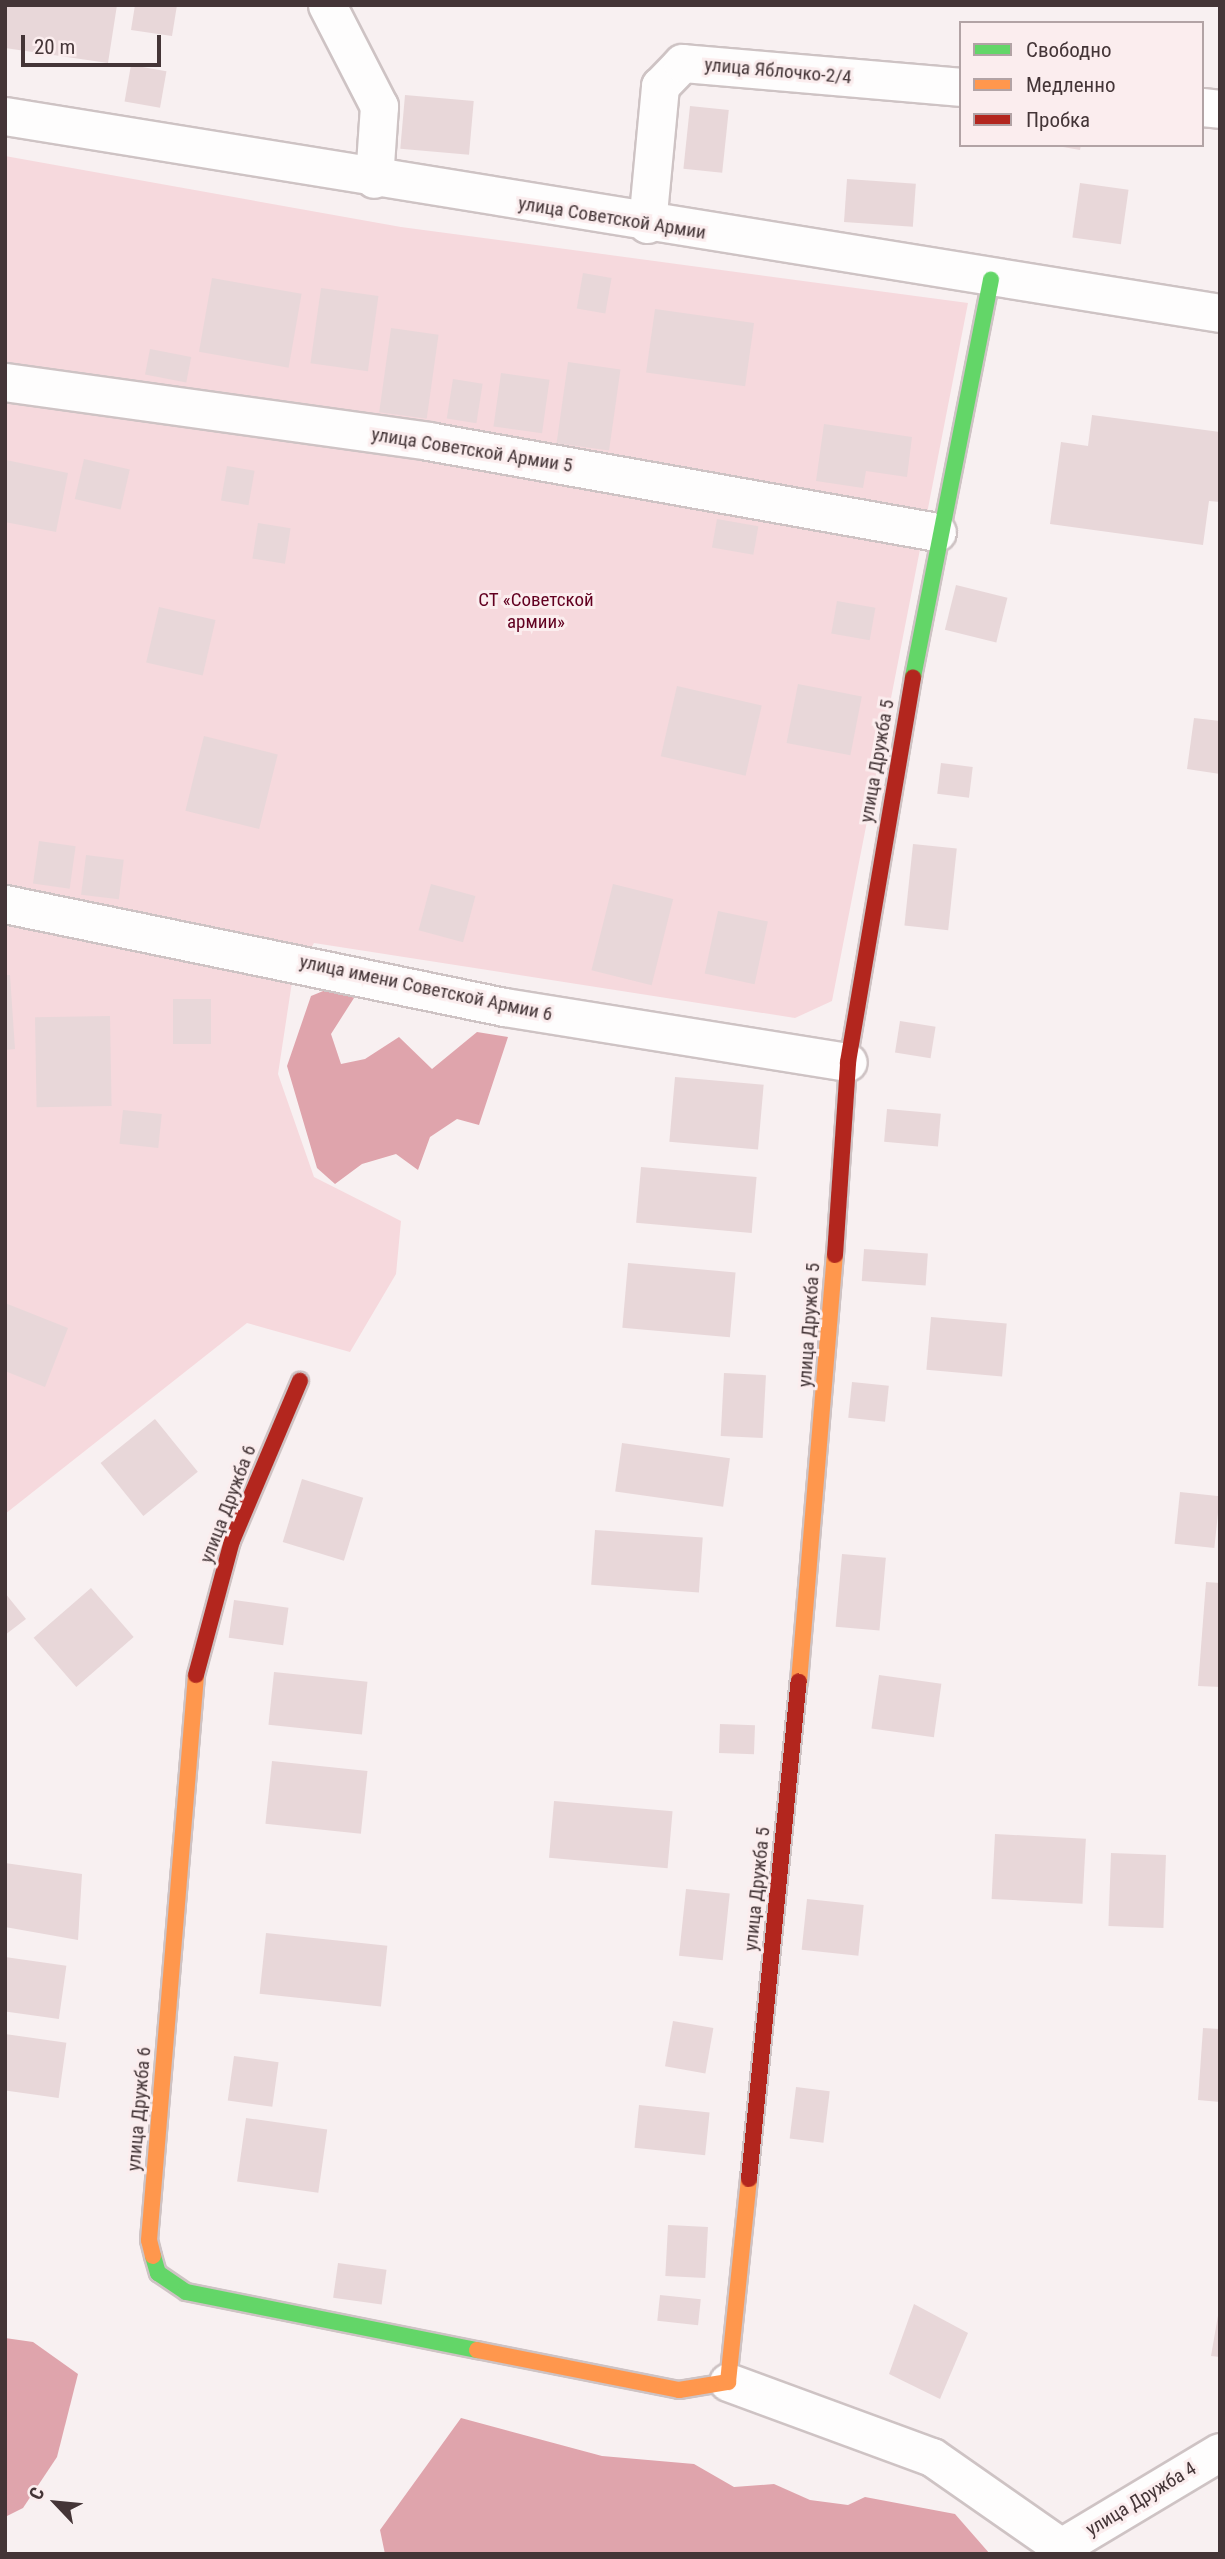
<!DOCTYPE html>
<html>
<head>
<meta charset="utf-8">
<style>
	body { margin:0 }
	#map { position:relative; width:1225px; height:2559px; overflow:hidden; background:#f8f0f1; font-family:"Roboto Condensed",sans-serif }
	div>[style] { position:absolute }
	.green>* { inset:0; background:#f6d9dd }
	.water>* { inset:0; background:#dfa4ac }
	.building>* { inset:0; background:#e8d7d9; transform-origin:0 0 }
	.roads { filter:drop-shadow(2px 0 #cec3c4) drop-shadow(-2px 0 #cec3c4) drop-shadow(0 2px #cec3c4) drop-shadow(0 -2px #cec3c4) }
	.street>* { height:37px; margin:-18.5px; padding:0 18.5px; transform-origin:18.5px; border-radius:18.5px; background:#fefdfd }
	.fast>* { height:16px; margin:-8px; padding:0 8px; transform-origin:8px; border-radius:8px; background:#63d668 }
	.slow>* { height:16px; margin:-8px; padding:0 8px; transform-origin:8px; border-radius:8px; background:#ff974d }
	.jam>* { height:16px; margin:-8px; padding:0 8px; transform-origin:8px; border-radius:8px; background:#b3261e }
	span { translate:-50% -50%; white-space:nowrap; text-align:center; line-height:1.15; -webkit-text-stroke:6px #fbedee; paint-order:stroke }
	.street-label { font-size:19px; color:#443537 }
	.park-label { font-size:19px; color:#620020 }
	.frame { position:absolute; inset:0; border:7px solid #443537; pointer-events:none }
	.legend { position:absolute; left:959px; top:21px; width:245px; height:126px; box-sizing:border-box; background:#fbedee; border:2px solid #b2a3a5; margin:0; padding:9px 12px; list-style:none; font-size:21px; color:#443537 }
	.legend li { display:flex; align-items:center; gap:14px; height:35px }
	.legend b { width:35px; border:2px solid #b2a3a5 }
	.north { position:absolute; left:21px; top:2468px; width:70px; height:70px; -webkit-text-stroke:5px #fbedee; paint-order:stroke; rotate:296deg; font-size:19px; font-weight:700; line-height:28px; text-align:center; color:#443537 }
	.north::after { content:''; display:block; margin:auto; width:24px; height:32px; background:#443537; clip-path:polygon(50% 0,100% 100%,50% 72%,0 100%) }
	.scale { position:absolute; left:21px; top:35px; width:140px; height:32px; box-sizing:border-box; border:4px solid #443537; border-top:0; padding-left:9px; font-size:21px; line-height:24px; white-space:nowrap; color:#443537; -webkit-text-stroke:5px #fbedee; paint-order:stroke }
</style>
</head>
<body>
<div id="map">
	<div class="green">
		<i style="clip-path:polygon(5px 156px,401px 227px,968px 303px,832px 1001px,795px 1018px,314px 943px,292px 982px,278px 1074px,314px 1177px,401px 1221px,396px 1274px,350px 1352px,247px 1323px,5px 1514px)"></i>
	</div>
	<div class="water">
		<i style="clip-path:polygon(333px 987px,354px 998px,331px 1034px,341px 1064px,365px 1059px,399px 1037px,432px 1069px,477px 1032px,508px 1037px,479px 1125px,457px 1119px,430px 1137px,418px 1170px,396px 1154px,362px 1164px,335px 1184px,317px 1168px,287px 1066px,311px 996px)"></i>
		<i style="clip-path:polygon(5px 2338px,33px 2342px,78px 2374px,57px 2457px,23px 2508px,5px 2517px)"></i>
		<i style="clip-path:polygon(461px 2418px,602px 2456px,694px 2464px,734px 2487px,774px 2484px,810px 2500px,848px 2505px,865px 2497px,955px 2514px,990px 2554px,385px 2554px,380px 2530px)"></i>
	</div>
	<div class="building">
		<i style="clip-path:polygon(5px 5px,117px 5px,108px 63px,5px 48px)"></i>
		<i style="clip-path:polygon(135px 5px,177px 5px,172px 36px,131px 30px)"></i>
		<i style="left:131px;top:65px;width:36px;height:37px;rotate:10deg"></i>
		<i style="left:405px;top:95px;width:69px;height:54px;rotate:5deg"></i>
		<i style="left:690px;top:106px;width:39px;height:63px;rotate:6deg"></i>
		<i style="clip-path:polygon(1052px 145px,1081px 145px,1080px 150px)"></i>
		<i style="left:847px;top:179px;width:69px;height:43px;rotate:4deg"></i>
		<i style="left:1080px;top:183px;width:49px;height:55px;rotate:8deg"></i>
		<i style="left:583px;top:273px;width:29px;height:36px;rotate:10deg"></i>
		<i style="left:212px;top:278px;width:91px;height:75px;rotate:10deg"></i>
		<i style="left:321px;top:288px;width:58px;height:76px;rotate:8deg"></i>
		<i style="left:655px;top:309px;width:100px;height:64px;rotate:8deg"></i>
		<i style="left:391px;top:328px;width:48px;height:85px;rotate:8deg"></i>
		<i style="left:150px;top:349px;width:42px;height:26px;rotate:11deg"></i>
		<i style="left:568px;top:362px;width:53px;height:82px;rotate:8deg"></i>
		<i style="left:501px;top:373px;width:49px;height:54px;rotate:8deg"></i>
		<i style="left:453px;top:379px;width:30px;height:40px;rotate:9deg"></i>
		<i style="clip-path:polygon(1092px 415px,1220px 432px,1220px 502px,1209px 501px,1203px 545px,1050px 524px,1061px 442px,1088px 446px)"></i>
		<i style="clip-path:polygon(824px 424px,912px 437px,907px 477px,866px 471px,863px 488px,816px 481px)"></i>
		<i style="left:84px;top:459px;width:47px;height:41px;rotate:13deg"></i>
		<i style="clip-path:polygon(6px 460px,68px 473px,56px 532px,5px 522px)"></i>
		<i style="left:227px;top:466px;width:28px;height:35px;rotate:10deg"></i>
		<i style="left:717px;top:519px;width:42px;height:29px;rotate:10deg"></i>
		<i style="left:258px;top:523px;width:33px;height:36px;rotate:9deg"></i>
		<i style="left:956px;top:585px;width:53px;height:46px;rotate:14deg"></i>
		<i style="left:837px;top:601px;width:39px;height:33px;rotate:10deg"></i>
		<i style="left:159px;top:607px;width:58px;height:57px;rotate:13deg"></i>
		<i style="left:798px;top:684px;width:65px;height:60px;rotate:11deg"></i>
		<i style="left:677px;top:686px;width:87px;height:72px;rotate:13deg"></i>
		<i style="clip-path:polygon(1194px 718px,1220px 721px,1220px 774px,1187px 769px)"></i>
		<i style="left:204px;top:736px;width:76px;height:77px;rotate:14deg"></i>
		<i style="left:941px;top:763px;width:32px;height:31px;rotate:7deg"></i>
		<i style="left:39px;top:841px;width:37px;height:43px;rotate:8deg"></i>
		<i style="left:913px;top:844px;width:44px;height:82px;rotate:6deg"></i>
		<i style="left:86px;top:855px;width:38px;height:40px;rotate:7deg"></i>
		<i style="left:431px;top:884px;width:46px;height:48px;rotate:15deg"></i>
		<i style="left:613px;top:884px;width:62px;height:89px;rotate:14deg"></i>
		<i style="left:718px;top:911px;width:51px;height:64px;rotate:12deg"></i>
		<i style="clip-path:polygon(5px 975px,10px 975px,15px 1049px,5px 1050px)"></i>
		<i style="left:173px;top:999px;width:38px;height:45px"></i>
		<i style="left:110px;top:1016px;width:90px;height:75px;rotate:89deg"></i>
		<i style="left:900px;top:1021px;width:36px;height:32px;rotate:9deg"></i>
		<i style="left:675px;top:1077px;width:89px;height:65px;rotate:5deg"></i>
		<i style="left:887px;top:1109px;width:54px;height:33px;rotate:5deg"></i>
		<i style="left:123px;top:1110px;width:39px;height:34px;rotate:6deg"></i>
		<i style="left:641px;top:1167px;width:116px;height:56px;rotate:5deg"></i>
		<i style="left:864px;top:1249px;width:64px;height:32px;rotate:4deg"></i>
		<i style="left:628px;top:1263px;width:108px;height:65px;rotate:5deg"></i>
		<i style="clip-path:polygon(5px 1303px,68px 1328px,45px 1387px,5px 1371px)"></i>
		<i style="left:931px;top:1317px;width:76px;height:53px;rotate:5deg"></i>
		<i style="left:724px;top:1373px;width:42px;height:63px;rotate:3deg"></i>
		<i style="left:852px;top:1382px;width:37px;height:36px;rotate:6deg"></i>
		<i style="left:155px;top:1419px;width:68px;height:70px;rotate:51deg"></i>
		<i style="left:622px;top:1443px;width:109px;height:49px;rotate:8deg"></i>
		<i style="left:302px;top:1479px;width:64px;height:66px;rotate:17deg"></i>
		<i style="left:1180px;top:1492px;width:40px;height:52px;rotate:6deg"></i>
		<i style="left:595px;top:1530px;width:108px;height:55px;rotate:4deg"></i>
		<i style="left:842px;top:1554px;width:44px;height:73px;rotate:5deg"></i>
		<i style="clip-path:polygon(1206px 1582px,1220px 1583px,1220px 1687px,1198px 1686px)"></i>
		<i style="left:91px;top:1588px;width:65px;height:76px;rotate:49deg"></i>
		<i style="clip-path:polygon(5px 1593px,26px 1619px,5px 1635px)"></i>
		<i style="left:234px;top:1600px;width:55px;height:38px;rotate:8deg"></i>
		<i style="left:274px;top:1672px;width:94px;height:53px;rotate:6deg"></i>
		<i style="left:879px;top:1675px;width:63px;height:54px;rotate:8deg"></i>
		<i style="left:720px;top:1724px;width:35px;height:29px;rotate:2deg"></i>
		<i style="left:272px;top:1761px;width:96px;height:63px;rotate:6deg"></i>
		<i style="left:554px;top:1801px;width:119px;height:57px;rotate:5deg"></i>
		<i style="left:995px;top:1834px;width:91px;height:65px;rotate:3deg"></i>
		<i style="left:1111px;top:1853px;width:55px;height:73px;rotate:2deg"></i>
		<i style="clip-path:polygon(5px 1863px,82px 1874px,78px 1940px,5px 1927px)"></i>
		<i style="left:686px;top:1889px;width:44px;height:67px;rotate:6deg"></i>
		<i style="left:807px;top:1899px;width:57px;height:51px;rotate:6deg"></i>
		<i style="left:266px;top:1933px;width:122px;height:61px;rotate:6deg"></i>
		<i style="left:5px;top:1957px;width:62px;height:54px;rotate:8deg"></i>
		<i style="left:673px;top:2021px;width:41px;height:46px;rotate:10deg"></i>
		<i style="clip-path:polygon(1203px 2028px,1220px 2029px,1220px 2102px,1198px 2100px)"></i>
		<i style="left:5px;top:2034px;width:62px;height:56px;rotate:8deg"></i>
		<i style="left:234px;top:2056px;width:45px;height:45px;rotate:8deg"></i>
		<i style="left:796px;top:2087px;width:34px;height:52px;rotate:7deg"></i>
		<i style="left:639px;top:2105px;width:71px;height:43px;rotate:6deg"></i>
		<i style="left:246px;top:2118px;width:82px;height:64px;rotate:8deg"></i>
		<i style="left:668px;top:2225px;width:40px;height:51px;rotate:3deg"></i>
		<i style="left:338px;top:2263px;width:49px;height:35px;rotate:8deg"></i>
		<i style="left:660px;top:2295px;width:41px;height:26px;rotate:6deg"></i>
		<i style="clip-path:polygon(914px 2304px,968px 2333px,940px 2399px,889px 2374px)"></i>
		<i style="clip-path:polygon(1220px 2304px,1220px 2357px,1211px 2356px)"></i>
	</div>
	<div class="roads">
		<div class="street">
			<i style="left:327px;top:5px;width:114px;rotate:62.8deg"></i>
			<i style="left:379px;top:106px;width:73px;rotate:93.9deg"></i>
			<i style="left:1202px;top:107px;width:18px;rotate:6deg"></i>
			<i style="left:5px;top:116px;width:1231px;rotate:9.21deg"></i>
			<i style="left:647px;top:224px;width:139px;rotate:-84.6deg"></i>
			<i style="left:660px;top:86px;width:32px;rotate:-46deg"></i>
			<i style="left:682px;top:63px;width:280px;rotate:4.9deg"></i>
			<i style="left:5px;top:382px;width:427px;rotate:7.9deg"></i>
			<i style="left:428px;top:441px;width:517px;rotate:10.14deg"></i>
			<i style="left:5px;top:904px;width:510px;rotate:11.66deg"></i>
			<i style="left:504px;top:1007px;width:348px;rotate:9.1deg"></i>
			<i style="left:728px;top:2382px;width:217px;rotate:20.2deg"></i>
			<i style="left:932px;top:2457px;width:157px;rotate:34.9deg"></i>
			<i style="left:1061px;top:2547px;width:185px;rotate:-30.9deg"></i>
		</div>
		<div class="fast">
			<i style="left:913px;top:677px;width:405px;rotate:-78.9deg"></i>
			<i style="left:153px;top:2256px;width:18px;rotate:74deg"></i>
			<i style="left:158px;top:2273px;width:34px;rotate:34deg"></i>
			<i style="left:186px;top:2292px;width:297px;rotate:11.3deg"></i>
		</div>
		<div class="slow">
			<i style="left:799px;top:1682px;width:429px;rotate:-85.2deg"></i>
			<i style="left:153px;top:2256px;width:16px;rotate:-104deg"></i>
			<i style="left:149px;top:2240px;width:567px;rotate:-85.24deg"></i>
			<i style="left:477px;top:2350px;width:206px;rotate:11.2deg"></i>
			<i style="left:679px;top:2390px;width:50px;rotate:-9.3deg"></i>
			<i style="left:728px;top:2382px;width:204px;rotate:-84.1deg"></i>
		</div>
		<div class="jam">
			<i style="left:835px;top:1255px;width:193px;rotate:-86.1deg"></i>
			<i style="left:848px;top:1062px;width:390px;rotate:-80.4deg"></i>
			<i style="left:196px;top:1675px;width:139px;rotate:-75deg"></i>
			<i style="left:232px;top:1541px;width:174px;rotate:-67deg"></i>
			<i style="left:749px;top:2179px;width:500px;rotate:-84.3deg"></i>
		</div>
	</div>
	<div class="street-label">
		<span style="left:778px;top:71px;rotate:5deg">улица Яблочко-2/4</span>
		<span style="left:612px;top:218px;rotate:9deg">улица Советской Армии</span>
		<span style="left:472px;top:450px;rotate:9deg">улица Советской Армии 5</span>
		<span style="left:877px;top:761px;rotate:-80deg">улица Дружба 5</span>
		<span style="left:426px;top:988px;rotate:12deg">улица имени Советской Армии 6</span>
		<span style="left:809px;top:1325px;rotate:-86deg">улица Дружба 5</span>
		<span style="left:228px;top:1504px;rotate:-69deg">улица Дружба 6</span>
		<span style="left:757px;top:1889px;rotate:-84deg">улица Дружба 5</span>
		<span style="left:139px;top:2109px;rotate:-85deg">улица Дружба 6</span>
		<span style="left:1141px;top:2499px;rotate:-31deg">улица Дружба 4</span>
	</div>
	<div class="park-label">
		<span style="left:536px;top:611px">СТ «Советской<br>армии»</span>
	</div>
	<div class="frame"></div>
	<ul class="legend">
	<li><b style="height:9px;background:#63d668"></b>Свободно</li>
	<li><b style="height:9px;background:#ff974d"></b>Медленно</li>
	<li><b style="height:9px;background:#b3261e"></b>Пробка</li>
	</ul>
	<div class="north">С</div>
	<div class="scale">20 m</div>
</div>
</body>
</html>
